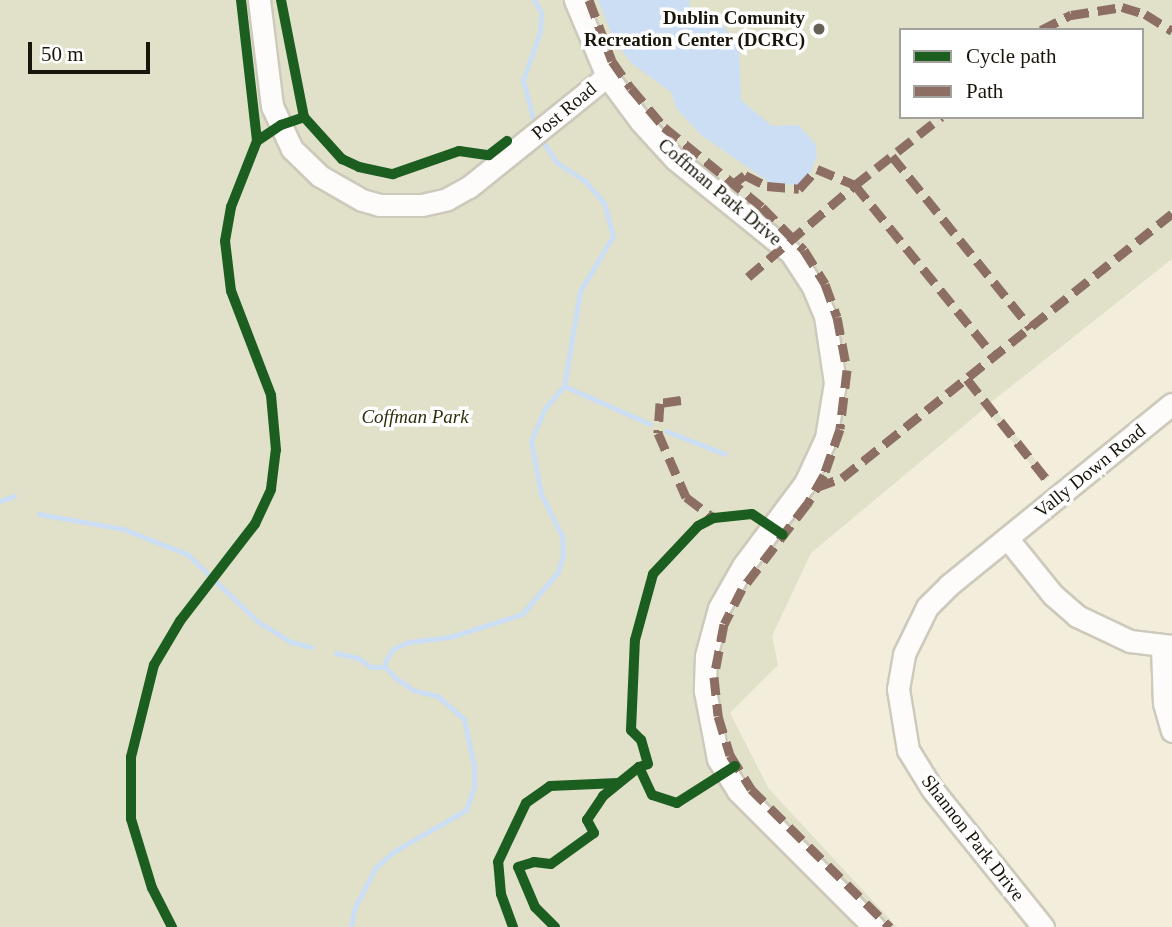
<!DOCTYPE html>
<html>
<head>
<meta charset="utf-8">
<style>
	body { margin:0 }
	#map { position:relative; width:1172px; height:927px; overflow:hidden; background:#f3eddc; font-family:Georgia,serif }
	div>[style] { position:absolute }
	.green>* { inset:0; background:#e1e0c8 }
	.water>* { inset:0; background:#ccdef4 }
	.stream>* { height:5px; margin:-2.5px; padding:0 2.5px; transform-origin:2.5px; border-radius:2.5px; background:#ccdef4 }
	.roads { filter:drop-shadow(2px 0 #cdc9bb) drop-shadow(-2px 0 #cdc9bb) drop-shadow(0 2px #cdc9bb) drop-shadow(0 -2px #cdc9bb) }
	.minor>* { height:21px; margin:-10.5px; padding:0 10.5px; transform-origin:10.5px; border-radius:10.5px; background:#fdfcfa }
	.quiet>* { height:9px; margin-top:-4.5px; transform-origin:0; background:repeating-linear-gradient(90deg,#8d6e63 0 18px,transparent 0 27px) }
	.cycleway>* { height:10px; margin:-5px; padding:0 5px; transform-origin:5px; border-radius:5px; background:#1b5e20 }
	.dots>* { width:19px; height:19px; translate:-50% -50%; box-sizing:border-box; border:4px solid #fff; border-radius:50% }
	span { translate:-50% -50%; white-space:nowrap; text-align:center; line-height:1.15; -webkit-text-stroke:7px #fff; paint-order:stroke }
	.poi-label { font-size:19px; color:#19150a; font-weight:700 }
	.right { translate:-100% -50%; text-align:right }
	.street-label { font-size:19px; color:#19150a }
	.park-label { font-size:19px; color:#2f300b; font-style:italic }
	.legend { position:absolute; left:899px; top:28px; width:245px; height:91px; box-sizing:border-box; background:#fff; border:2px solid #a3a19d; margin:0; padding:9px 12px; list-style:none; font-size:21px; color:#19150a }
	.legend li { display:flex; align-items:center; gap:14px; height:35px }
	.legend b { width:35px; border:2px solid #a3a19d }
	.scale { position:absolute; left:28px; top:42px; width:122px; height:32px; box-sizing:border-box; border:4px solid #19150a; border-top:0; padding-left:9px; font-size:21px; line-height:24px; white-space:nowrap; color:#19150a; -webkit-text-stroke:5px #fff; paint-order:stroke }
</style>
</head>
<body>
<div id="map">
	<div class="green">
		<i style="clip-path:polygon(evenodd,0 0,1172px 0,1172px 259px,990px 403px,1049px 477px,1044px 481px,985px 408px,811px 553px,772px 636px,778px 665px,730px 713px,769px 789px,897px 927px,0 927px,0 0,901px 30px,1142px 30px,1142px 117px,901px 117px,901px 30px)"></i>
	</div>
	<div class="water">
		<i style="clip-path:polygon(598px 0,690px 0,689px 17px,718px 19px,739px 46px,741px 100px,772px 126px,798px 125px,815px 143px,817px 155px,809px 177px,798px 185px,772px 184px,701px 135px,676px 108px,671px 92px,631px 63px,614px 40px)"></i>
	</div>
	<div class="stream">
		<i style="left:534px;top:0;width:14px;rotate:60deg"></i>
		<i style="left:541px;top:12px;width:20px;rotate:93deg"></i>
		<i style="left:540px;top:32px;width:51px;rotate:109.5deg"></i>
		<i style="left:523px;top:80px;width:48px;rotate:75.4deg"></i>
		<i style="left:564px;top:386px;width:94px;rotate:23.8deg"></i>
		<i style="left:666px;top:431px;width:63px;rotate:21.3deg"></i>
		<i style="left:0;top:501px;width:15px;rotate:-20deg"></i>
		<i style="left:39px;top:514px;width:85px;rotate:10.1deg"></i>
		<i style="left:123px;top:529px;width:69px;rotate:21.3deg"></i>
		<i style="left:187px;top:554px;width:97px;rotate:43.7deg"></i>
		<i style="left:257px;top:621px;width:40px;rotate:32deg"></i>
		<i style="left:291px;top:642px;width:21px;rotate:14deg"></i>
		<i style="left:336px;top:653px;width:23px;rotate:13deg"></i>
		<i style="left:358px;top:658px;width:16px;rotate:35deg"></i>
		<i style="left:371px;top:667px;width:14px"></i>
		<i style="left:351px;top:927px;width:20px;rotate:-79deg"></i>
		<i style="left:355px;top:907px;width:45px;rotate:-62.3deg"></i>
		<i style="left:376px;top:867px;width:23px;rotate:-41deg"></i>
		<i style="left:393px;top:852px;width:84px;rotate:-29.9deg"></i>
		<i style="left:466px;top:810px;width:24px;rotate:-71deg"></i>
		<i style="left:474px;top:787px;width:21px;rotate:-90deg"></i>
		<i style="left:474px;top:766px;width:48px;rotate:-102deg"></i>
		<i style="left:464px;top:719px;width:35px;rotate:-139deg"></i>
		<i style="left:438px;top:696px;width:26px;rotate:-167deg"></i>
		<i style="left:413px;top:690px;width:21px;rotate:-145deg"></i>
		<i style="left:396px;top:678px;width:16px;rotate:-135deg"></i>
		<i style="left:385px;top:667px;width:7px;rotate:-82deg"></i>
		<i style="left:386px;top:660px;width:13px;rotate:-58deg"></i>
		<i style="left:393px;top:649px;width:17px;rotate:-24deg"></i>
		<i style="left:409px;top:642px;width:41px;rotate:-7deg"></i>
		<i style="left:450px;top:637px;width:76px;rotate:-17.7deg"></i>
		<i style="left:522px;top:614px;width:55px;rotate:-49.4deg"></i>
		<i style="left:558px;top:572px;width:19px;rotate:-74deg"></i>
		<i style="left:563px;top:554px;width:18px;rotate:-93deg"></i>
		<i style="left:562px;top:536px;width:47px;rotate:-116.6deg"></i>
		<i style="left:541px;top:494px;width:54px;rotate:-100.7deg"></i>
		<i style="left:531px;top:441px;width:36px;rotate:-67deg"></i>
		<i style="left:545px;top:408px;width:29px;rotate:-49deg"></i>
		<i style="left:564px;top:386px;width:96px;rotate:-80.4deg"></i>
		<i style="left:580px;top:291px;width:64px;rotate:-59deg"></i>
		<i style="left:613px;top:236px;width:34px;rotate:-105deg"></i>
		<i style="left:604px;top:203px;width:29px;rotate:-131deg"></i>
		<i style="left:585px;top:181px;width:33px;rotate:-147deg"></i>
		<i style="left:557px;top:163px;width:33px;rotate:-123deg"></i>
	</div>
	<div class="roads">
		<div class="minor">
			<i style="left:259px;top:0;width:107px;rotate:83deg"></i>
			<i style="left:272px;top:106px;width:47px;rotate:65.1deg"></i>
			<i style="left:292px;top:149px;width:39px;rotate:44deg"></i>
			<i style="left:320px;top:176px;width:48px;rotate:29.7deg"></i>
			<i style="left:362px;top:200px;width:18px;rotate:16deg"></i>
			<i style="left:379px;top:205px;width:43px"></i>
			<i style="left:422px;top:205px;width:26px;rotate:-13deg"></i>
			<i style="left:447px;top:199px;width:25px;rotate:-29deg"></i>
			<i style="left:469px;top:187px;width:177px;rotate:-38.8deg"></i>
			<i style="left:575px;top:0;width:82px;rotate:67.2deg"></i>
			<i style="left:607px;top:76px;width:57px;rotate:53.5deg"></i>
			<i style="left:641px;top:122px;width:50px;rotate:47.4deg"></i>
			<i style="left:675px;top:159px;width:149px;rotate:39deg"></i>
			<i style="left:791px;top:253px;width:38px;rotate:57deg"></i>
			<i style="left:812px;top:285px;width:34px;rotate:67deg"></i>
			<i style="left:825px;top:316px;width:68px;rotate:81.5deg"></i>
			<i style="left:835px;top:383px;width:56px;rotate:99.3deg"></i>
			<i style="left:826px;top:438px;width:50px;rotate:115deg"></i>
			<i style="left:805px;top:483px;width:104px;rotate:126.8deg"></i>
			<i style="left:743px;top:566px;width:48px;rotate:119.7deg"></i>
			<i style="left:719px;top:608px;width:50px;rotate:105.2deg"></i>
			<i style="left:706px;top:656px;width:35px;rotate:92deg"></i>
			<i style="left:705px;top:691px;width:69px;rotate:79.2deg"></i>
			<i style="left:718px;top:759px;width:38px;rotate:58deg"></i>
			<i style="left:738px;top:791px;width:192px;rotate:45deg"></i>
			<i style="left:1007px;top:538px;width:73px;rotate:51.1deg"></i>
			<i style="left:1053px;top:595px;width:32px;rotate:41deg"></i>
			<i style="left:1077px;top:616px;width:59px;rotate:25.3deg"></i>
			<i style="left:1130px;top:641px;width:42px;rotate:6.8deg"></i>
			<i style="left:1162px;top:647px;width:56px;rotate:88deg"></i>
			<i style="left:1164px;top:703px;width:29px;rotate:74deg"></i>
			<i style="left:1043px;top:927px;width:177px;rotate:-128.8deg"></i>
			<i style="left:932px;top:789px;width:46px;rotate:-121.6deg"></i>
			<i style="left:908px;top:750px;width:62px;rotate:-99.3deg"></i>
			<i style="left:898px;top:689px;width:36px;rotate:-80deg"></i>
			<i style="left:904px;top:654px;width:52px;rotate:-63.9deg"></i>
			<i style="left:927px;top:607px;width:31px;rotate:-45deg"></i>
			<i style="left:949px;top:585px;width:287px;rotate:-39.1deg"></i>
		</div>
	</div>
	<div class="quiet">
		<i style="left:589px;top:0;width:65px;rotate:69.3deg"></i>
		<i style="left:612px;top:61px;width:33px;rotate:55deg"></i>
		<i style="left:631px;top:88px;width:51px;rotate:49.8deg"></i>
		<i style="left:664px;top:127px;width:127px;rotate:39.2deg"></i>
		<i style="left:762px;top:207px;width:60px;rotate:45.7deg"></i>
		<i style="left:804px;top:250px;width:40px;rotate:58deg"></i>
		<i style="left:825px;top:284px;width:35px;rotate:70deg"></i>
		<i style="left:837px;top:317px;width:54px;rotate:79.3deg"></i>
		<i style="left:847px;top:370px;width:59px;rotate:96.8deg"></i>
		<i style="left:840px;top:429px;width:49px;rotate:109.2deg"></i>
		<i style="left:824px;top:475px;width:34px;rotate:120deg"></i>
		<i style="left:807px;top:504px;width:107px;rotate:127.4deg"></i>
		<i style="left:742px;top:589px;width:39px;rotate:117deg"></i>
		<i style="left:724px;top:624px;width:54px;rotate:100.7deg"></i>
		<i style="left:714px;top:677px;width:39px;rotate:84deg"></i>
		<i style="left:718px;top:716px;width:41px;rotate:72.9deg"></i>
		<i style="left:730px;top:755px;width:40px;rotate:58deg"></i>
		<i style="left:751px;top:789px;width:196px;rotate:44.8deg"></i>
		<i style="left:1041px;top:30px;width:34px;rotate:-27deg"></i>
		<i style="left:1071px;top:15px;width:52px;rotate:-8.9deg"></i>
		<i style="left:1122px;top:7px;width:24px;rotate:17deg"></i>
		<i style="left:1145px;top:14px;width:32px;rotate:32deg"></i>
		<i style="left:892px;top:156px;width:221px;rotate:51.1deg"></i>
		<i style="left:732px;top:185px;width:16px;rotate:-38deg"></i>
		<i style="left:745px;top:175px;width:25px;rotate:27deg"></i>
		<i style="left:767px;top:186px;width:32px;rotate:5deg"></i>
		<i style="left:799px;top:189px;width:27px;rotate:-48deg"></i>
		<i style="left:817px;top:169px;width:41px;rotate:22.8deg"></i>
		<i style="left:855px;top:185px;width:110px;rotate:-38.3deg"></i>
		<i style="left:748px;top:277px;width:141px;rotate:-40.7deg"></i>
		<i style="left:855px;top:185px;width:222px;rotate:50.9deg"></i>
		<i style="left:967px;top:379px;width:129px;rotate:51.6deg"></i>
		<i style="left:681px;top:400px;width:21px;rotate:172deg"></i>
		<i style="left:660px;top:403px;width:30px;rotate:94deg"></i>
		<i style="left:658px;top:433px;width:70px;rotate:66.4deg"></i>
		<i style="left:686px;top:497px;width:35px;rotate:37deg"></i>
		<i style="left:817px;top:487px;width:27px;rotate:-20deg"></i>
		<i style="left:842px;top:478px;width:423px;rotate:-38.7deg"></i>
	</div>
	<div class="cycleway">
		<i style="left:241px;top:0;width:142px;rotate:83.5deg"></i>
		<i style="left:281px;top:0;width:119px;rotate:78.9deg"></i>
		<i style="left:304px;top:117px;width:57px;rotate:47.9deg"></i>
		<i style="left:342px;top:159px;width:19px;rotate:25deg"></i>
		<i style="left:359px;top:167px;width:35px;rotate:12deg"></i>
		<i style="left:393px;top:174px;width:70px;rotate:-19.2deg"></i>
		<i style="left:459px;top:151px;width:30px;rotate:8deg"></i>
		<i style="left:489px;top:155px;width:23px;rotate:-38deg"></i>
		<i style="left:735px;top:766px;width:69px;rotate:147.5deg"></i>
		<i style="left:677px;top:803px;width:26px;rotate:-162deg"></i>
		<i style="left:652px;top:795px;width:31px;rotate:-115deg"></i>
		<i style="left:639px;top:767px;width:9px;rotate:-18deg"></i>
		<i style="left:648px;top:764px;width:25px;rotate:-106deg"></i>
		<i style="left:641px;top:740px;width:14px;rotate:-135deg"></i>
		<i style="left:631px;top:730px;width:90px;rotate:-87.5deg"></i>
		<i style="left:635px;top:640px;width:68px;rotate:-74.7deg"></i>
		<i style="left:653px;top:574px;width:66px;rotate:-46.8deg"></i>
		<i style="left:698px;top:526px;width:18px;rotate:-27deg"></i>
		<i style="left:714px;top:518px;width:38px;rotate:-6deg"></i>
		<i style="left:752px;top:514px;width:37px;rotate:34deg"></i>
		<i style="left:172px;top:927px;width:44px;rotate:-117.1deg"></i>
		<i style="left:152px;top:888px;width:72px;rotate:-106.9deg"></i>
		<i style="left:131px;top:819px;width:62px;rotate:-90deg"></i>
		<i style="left:131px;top:757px;width:95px;rotate:-76deg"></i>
		<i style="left:154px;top:665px;width:51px;rotate:-59.4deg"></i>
		<i style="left:180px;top:621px;width:123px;rotate:-52.3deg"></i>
		<i style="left:255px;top:524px;width:38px;rotate:-65deg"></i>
		<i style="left:271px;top:489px;width:39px;rotate:-83deg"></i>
		<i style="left:276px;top:450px;width:55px;rotate:-95.2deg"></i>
		<i style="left:271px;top:395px;width:111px;rotate:-111deg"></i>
		<i style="left:231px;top:291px;width:50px;rotate:-96.8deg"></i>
		<i style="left:225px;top:241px;width:35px;rotate:-80deg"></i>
		<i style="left:231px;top:207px;width:71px;rotate:-68.5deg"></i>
		<i style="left:257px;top:141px;width:29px;rotate:-34deg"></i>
		<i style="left:281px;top:125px;width:24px;rotate:-19deg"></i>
		<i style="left:513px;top:927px;width:35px;rotate:-110deg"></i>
		<i style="left:501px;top:894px;width:32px;rotate:-95deg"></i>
		<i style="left:498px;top:862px;width:65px;rotate:-64.6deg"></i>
		<i style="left:526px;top:803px;width:29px;rotate:-35deg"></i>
		<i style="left:550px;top:786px;width:68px;rotate:-2.5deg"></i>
		<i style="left:555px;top:927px;width:28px;rotate:-135deg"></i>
		<i style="left:535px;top:907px;width:43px;rotate:-113deg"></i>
		<i style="left:518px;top:867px;width:17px;rotate:-17deg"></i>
		<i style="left:534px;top:862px;width:17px;rotate:7deg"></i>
		<i style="left:551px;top:864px;width:53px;rotate:-35.8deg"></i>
		<i style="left:594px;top:833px;width:15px;rotate:-118deg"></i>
		<i style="left:587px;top:820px;width:29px;rotate:-56deg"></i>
		<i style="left:603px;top:796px;width:46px;rotate:-38.9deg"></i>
	</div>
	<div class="dots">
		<i style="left:819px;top:29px;background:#656154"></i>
	</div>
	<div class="poi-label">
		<span class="right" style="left:805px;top:29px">Dublin Comunity<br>Recreation Center (DCRC)</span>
	</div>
	<div class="street-label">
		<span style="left:564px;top:111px;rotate:-40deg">Post Road</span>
		<span style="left:720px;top:192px;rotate:40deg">Coffman Park Drive</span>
		<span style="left:1090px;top:471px;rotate:-39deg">Vally Down Road</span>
		<span style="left:973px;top:838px;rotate:52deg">Shannon Park Drive</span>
	</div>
	<div class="park-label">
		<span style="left:415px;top:417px">Coffman Park</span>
	</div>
	<ul class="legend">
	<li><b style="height:9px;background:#1b5e20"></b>Cycle path</li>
	<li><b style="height:9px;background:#8d6e63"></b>Path</li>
	</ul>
	<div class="scale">50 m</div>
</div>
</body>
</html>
